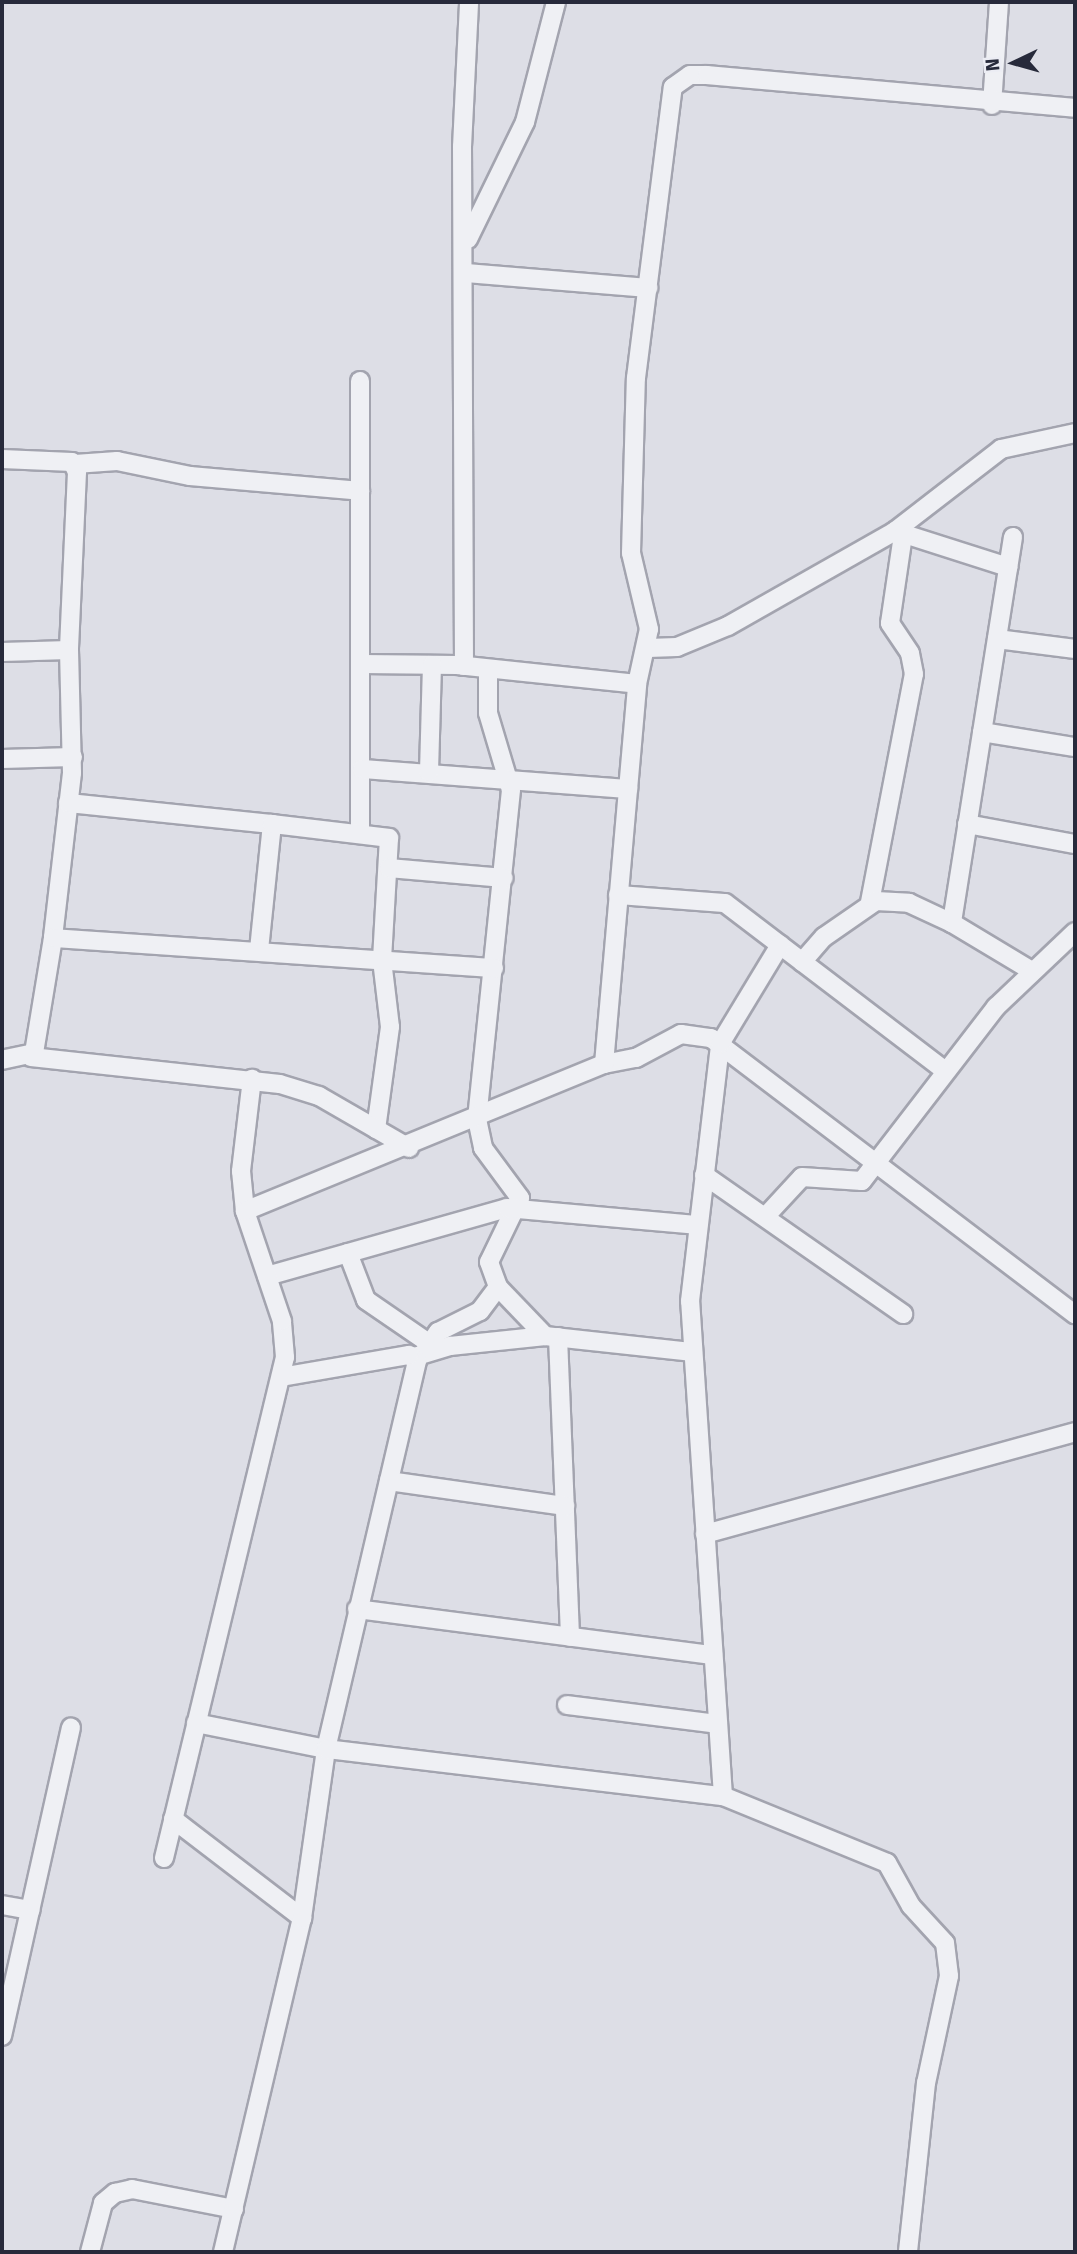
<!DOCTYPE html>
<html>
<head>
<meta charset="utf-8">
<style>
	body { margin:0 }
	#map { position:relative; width:1077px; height:2254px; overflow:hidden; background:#dddee6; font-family:"Fira Sans",sans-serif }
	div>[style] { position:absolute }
	.roads { filter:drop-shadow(2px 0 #a3a4af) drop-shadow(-2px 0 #a3a4af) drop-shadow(0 2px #a3a4af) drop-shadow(0 -2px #a3a4af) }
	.minor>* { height:18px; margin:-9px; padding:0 9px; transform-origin:9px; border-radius:9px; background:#eff0f4 }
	span { translate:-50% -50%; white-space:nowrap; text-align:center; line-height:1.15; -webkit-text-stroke:6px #ecedf4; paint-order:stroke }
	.frame { position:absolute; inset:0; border:4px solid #272a3b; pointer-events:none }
	.north { position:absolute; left:979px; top:28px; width:70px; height:70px; -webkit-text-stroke:5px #ecedf4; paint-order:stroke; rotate:265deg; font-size:19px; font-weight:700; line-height:28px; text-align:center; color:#272a3b }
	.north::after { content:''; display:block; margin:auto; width:24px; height:32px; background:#272a3b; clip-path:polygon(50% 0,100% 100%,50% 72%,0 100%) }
</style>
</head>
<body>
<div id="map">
	<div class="roads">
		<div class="minor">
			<i style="left:992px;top:105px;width:103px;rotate:-86.1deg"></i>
			<i style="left:468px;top:239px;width:130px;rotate:-64deg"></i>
			<i style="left:525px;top:122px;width:124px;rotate:-75.5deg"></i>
			<i style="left:466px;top:273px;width:183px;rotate:4.7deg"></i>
			<i style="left:360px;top:381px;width:453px;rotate:90deg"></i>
			<i style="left:2px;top:459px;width:70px;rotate:2.5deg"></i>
			<i style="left:72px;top:462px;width:11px;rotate:63deg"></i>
			<i style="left:77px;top:472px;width:178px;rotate:92.6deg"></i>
			<i style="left:69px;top:650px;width:123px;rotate:88.6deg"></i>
			<i style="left:72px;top:773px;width:166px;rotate:96.6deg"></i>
			<i style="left:53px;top:938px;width:117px;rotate:99.4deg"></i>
			<i style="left:34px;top:1053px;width:33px;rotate:168deg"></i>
			<i style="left:75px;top:464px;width:42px;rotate:-4.1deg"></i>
			<i style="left:117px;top:461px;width:75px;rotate:11.6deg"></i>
			<i style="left:190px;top:476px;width:171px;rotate:5deg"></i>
			<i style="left:895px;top:531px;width:119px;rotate:17.7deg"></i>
			<i style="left:1013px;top:537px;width:391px;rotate:99deg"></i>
			<i style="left:952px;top:923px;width:93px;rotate:31deg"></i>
			<i style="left:997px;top:639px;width:79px;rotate:7.3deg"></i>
			<i style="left:648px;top:648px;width:29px;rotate:-2deg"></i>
			<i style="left:677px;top:647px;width:55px;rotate:-22.4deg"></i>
			<i style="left:728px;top:626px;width:192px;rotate:-29.6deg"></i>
			<i style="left:895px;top:531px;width:134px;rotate:-37.7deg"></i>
			<i style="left:1001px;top:449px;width:76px;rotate:-12.2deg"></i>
			<i style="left:2px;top:652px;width:67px;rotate:-1.7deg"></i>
			<i style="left:362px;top:664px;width:95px;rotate:0.6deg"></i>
			<i style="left:457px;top:665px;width:181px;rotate:6deg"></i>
			<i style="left:464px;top:666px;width:519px;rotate:-90.22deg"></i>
			<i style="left:462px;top:147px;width:145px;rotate:-87.2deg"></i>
			<i style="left:488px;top:671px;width:42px;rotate:90deg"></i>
			<i style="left:488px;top:713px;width:80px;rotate:73.4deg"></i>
			<i style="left:511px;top:790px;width:331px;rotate:95.9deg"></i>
			<i style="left:477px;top:1119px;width:30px;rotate:78deg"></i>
			<i style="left:483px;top:1148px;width:62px;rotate:53.5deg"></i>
			<i style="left:520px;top:1198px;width:71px;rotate:115.8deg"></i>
			<i style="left:489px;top:1262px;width:27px;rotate:70deg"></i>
			<i style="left:498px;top:1287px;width:68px;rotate:46.2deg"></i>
			<i style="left:982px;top:732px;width:94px;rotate:9.2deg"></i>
			<i style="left:2px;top:759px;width:71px;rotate:-1.6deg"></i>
			<i style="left:362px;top:769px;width:267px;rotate:4.3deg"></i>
			<i style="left:429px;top:772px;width:107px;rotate:-88.4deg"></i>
			<i style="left:68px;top:803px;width:205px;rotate:5.9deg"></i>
			<i style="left:272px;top:824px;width:127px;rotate:95.9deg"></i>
			<i style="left:272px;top:824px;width:118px;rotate:6.8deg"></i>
			<i style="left:389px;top:838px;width:122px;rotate:93.3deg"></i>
			<i style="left:382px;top:960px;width:67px;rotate:83.2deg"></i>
			<i style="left:390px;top:1027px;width:103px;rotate:97.8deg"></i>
			<i style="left:967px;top:824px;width:110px;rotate:10.5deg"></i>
			<i style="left:389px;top:868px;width:115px;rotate:5deg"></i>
			<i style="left:618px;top:895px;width:107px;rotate:4.3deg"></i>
			<i style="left:725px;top:903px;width:274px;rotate:37.3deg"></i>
			<i style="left:870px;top:902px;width:232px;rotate:-79.1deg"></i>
			<i style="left:914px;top:674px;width:21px;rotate:-101deg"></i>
			<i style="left:910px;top:653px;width:36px;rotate:-124deg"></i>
			<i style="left:890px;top:623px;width:89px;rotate:-81.6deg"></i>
			<i style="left:53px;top:938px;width:442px;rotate:3.9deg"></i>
			<i style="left:802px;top:962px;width:33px;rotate:-49deg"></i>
			<i style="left:824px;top:937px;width:63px;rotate:-34.7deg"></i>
			<i style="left:876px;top:901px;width:33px;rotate:3deg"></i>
			<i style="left:909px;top:903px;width:47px;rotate:24.9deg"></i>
			<i style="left:31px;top:1057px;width:250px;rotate:6.2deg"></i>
			<i style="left:280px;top:1084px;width:41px;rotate:17.1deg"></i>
			<i style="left:319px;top:1096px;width:104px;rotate:30deg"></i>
			<i style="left:604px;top:1064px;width:33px;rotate:-11deg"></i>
			<i style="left:636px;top:1058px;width:51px;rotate:-28.1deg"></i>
			<i style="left:681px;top:1034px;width:30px;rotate:8deg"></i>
			<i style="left:711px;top:1038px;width:457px;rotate:37.2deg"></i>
			<i style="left:704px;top:1175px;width:243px;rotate:34.9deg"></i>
			<i style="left:245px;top:1211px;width:40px;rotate:-95.7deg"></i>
			<i style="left:241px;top:1171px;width:93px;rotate:-83.2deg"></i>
			<i style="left:765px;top:1217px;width:54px;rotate:-47.2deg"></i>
			<i style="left:802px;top:1177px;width:60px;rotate:3.8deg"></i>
			<i style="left:862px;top:1181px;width:220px;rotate:-52.4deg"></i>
			<i style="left:996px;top:1007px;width:109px;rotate:-43.5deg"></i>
			<i style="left:348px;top:1253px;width:50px;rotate:69deg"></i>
			<i style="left:366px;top:1300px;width:74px;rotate:34.5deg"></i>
			<i style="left:267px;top:1276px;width:249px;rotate:-15.8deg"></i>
			<i style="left:507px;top:1208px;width:192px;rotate:5.1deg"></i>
			<i style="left:558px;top:1337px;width:300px;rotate:87.7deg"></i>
			<i style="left:425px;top:1351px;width:23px;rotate:-56deg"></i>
			<i style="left:438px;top:1332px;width:47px;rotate:-26.6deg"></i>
			<i style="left:480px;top:1311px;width:30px;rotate:-53deg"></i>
			<i style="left:414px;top:1357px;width:38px;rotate:-17deg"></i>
			<i style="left:450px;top:1346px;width:96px;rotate:-6deg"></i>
			<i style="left:545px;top:1336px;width:149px;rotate:6.2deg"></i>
			<i style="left:389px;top:1481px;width:178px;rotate:8.1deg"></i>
			<i style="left:705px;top:1534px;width:384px;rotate:-15.4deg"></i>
			<i style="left:357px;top:1609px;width:359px;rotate:7.4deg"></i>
			<i style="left:567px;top:1705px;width:152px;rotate:7.2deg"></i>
			<i style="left:196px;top:1723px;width:133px;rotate:11.3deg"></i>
			<i style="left:326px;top:1749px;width:399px;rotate:-76.8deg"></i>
			<i style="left:417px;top:1361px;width:10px;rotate:-143deg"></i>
			<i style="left:409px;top:1355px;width:129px;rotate:170.2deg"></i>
			<i style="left:723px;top:1796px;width:177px;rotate:22.2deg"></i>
			<i style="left:887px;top:1863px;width:49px;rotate:60.8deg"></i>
			<i style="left:911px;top:1906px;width:50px;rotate:47.4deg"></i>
			<i style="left:945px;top:1943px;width:33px;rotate:83deg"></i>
			<i style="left:949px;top:1976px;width:109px;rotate:102.1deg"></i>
			<i style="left:926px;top:2083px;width:170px;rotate:96.1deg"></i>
			<i style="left:173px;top:1819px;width:163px;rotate:37.5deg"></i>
			<i style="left:164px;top:1858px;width:515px;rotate:-76.42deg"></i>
			<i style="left:285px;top:1357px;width:36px;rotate:-95deg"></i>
			<i style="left:282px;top:1321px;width:116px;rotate:-108.6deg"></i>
			<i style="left:245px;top:1211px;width:388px;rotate:-22.3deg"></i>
			<i style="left:604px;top:1064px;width:381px;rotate:-85deg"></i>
			<i style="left:637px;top:684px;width:56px;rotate:-77.7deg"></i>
			<i style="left:649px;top:629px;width:78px;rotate:-103.3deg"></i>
			<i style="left:631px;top:553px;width:175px;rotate:-88.4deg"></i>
			<i style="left:636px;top:378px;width:293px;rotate:-82.8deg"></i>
			<i style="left:673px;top:87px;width:21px;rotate:-35deg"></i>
			<i style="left:690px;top:75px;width:17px"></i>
			<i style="left:707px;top:75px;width:369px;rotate:5.1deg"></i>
			<i style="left:2px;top:1905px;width:29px;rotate:10deg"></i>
			<i style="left:2px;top:2036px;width:316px;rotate:-77.4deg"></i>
			<i style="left:90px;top:2252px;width:51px;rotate:-75.1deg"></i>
			<i style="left:103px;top:2203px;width:16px;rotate:-40deg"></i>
			<i style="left:115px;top:2193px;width:17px;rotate:-13deg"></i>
			<i style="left:132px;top:2189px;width:104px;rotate:11.1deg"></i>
			<i style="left:223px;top:2252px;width:343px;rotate:-76.7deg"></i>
			<i style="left:302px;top:1918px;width:171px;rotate:-81.9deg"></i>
			<i style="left:326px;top:1749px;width:400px;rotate:6.8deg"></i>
			<i style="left:723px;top:1796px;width:496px;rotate:-93.8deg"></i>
			<i style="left:690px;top:1301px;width:259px;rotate:-83.3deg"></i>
			<i style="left:720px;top:1044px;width:116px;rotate:-58.8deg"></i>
		</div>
	</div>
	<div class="frame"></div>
	<div class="north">N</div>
</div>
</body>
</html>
